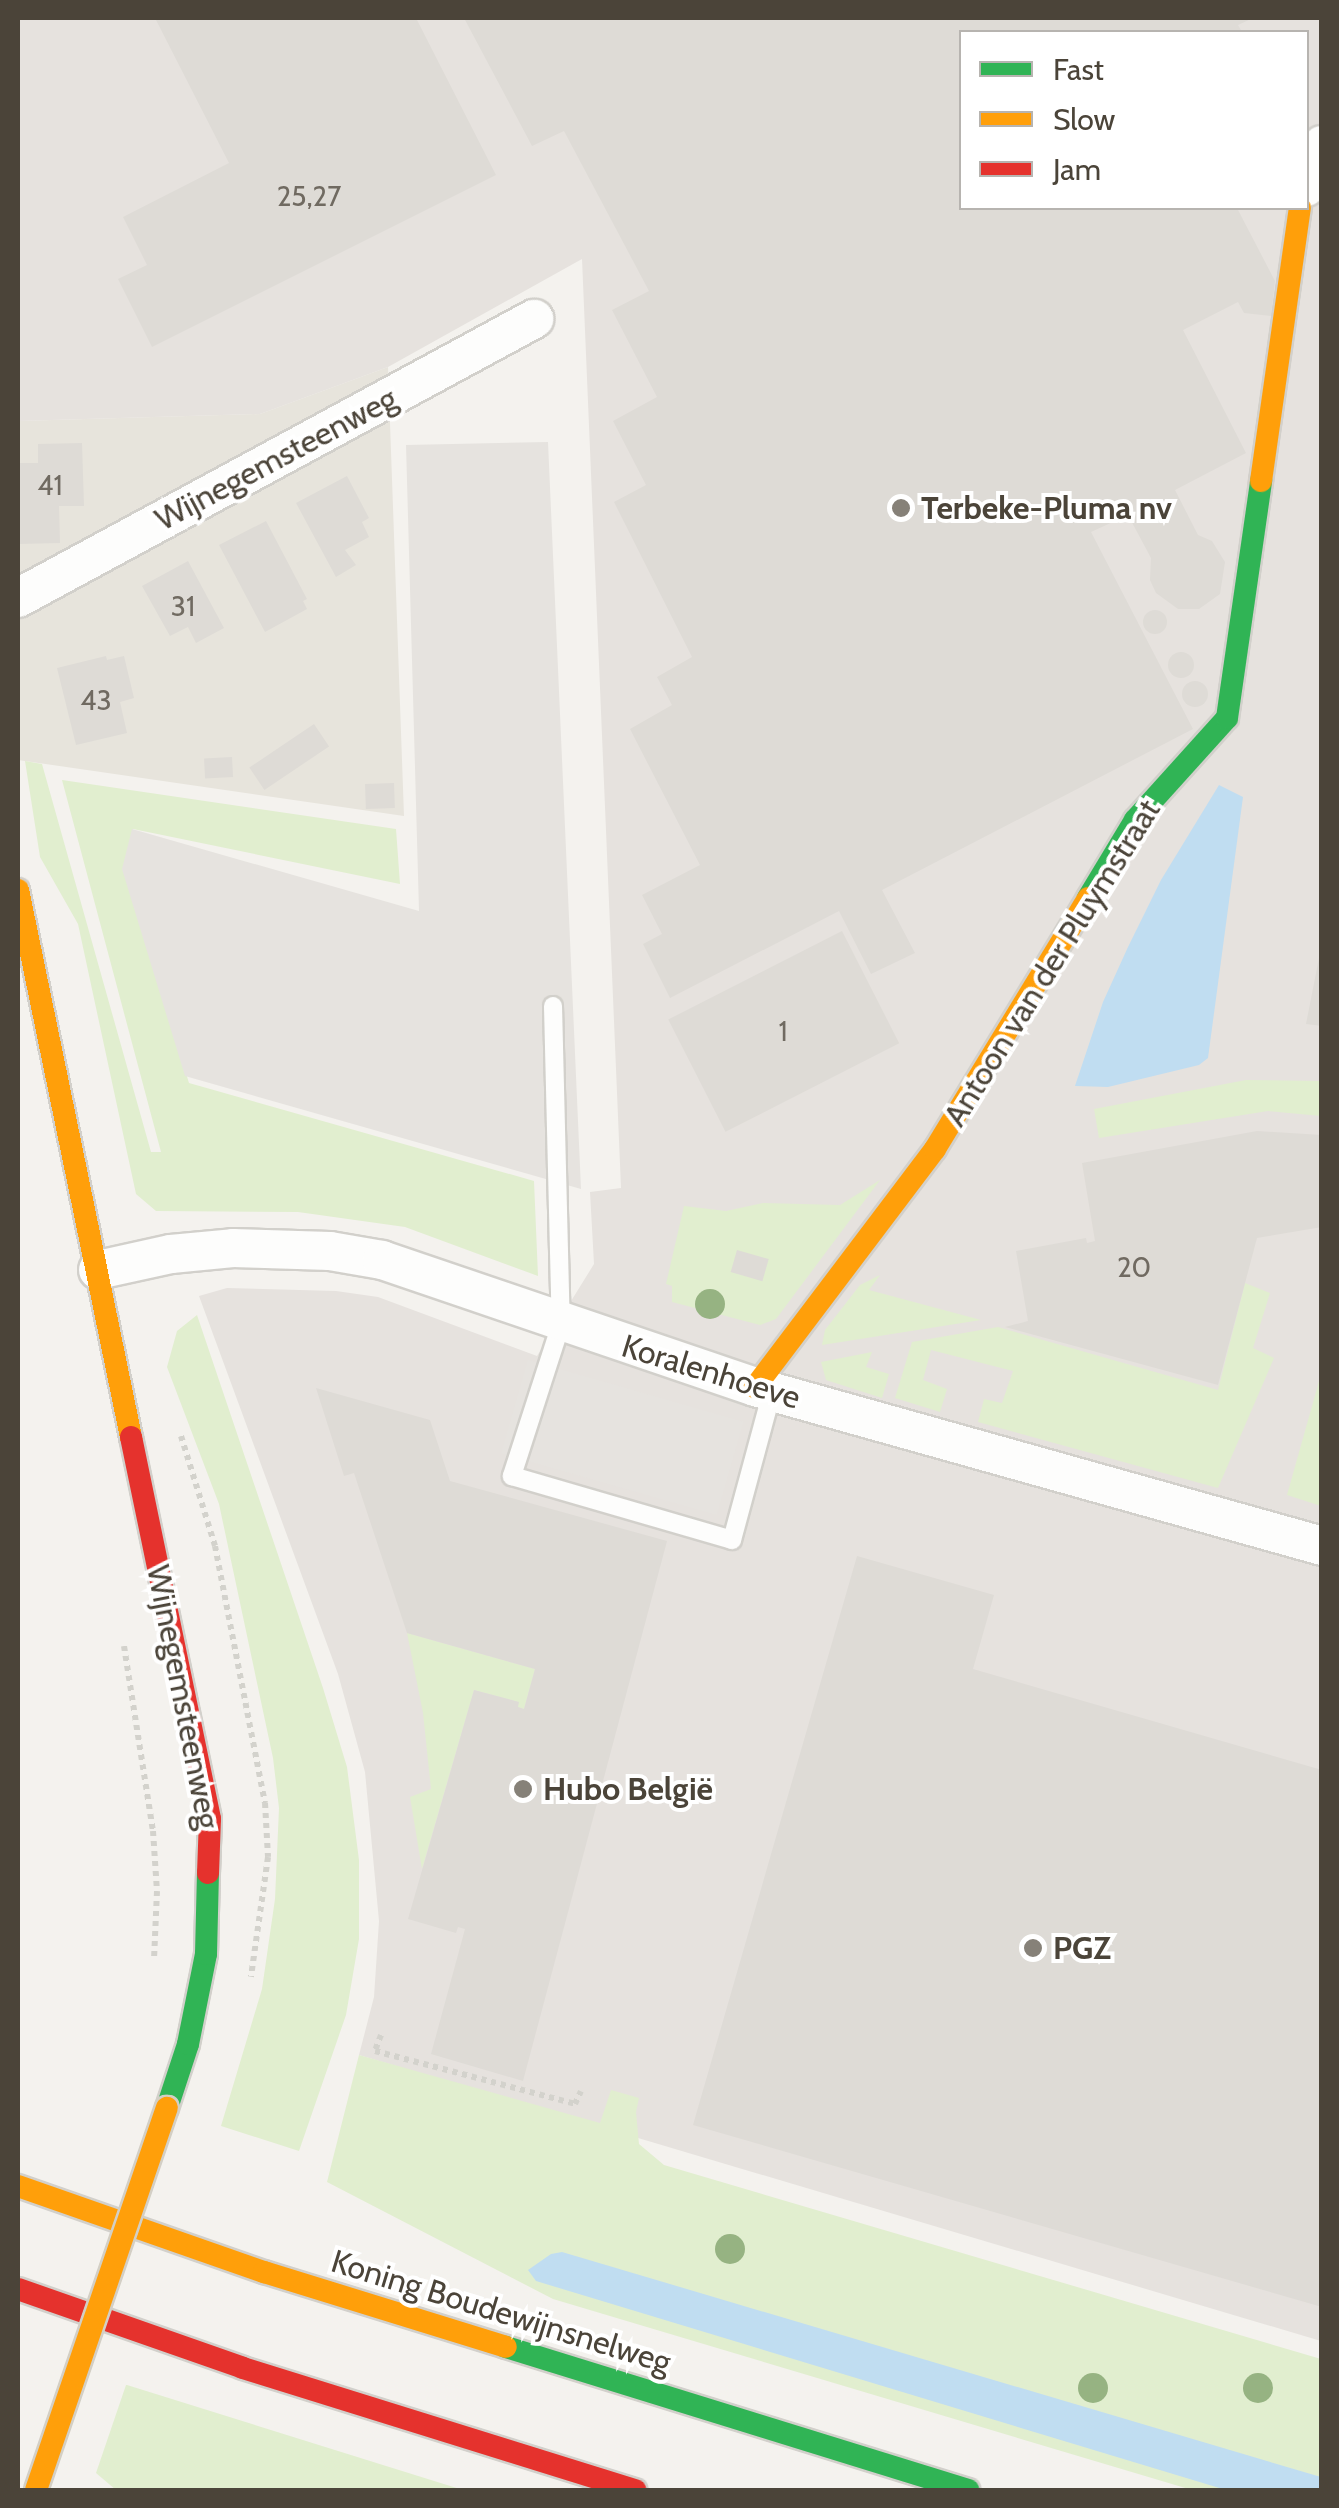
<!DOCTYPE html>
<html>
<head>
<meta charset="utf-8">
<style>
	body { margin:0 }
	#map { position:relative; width:1339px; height:2508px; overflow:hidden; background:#f4f2ee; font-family:Cabin,sans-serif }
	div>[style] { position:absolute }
	.residential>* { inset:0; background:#e7e4dc }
	.industrial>* { inset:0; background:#e6e2de }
	.green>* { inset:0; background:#e1eecf }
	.parking>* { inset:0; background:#e6e3df; transform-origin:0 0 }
	.water>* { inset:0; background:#c0ddf1 }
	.building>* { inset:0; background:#dedbd6; transform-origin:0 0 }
	.round { border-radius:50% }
	.path>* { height:6px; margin-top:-3px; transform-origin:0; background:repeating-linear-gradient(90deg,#d3d2cc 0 5px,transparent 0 10px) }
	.roads { filter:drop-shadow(2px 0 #d2d0cb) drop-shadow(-2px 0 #d2d0cb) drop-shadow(0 2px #d2d0cb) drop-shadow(0 -2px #d2d0cb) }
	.lane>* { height:18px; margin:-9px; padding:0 9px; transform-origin:9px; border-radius:9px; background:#fdfdfc }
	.street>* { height:38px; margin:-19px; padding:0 19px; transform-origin:19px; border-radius:19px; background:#fdfdfc }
	.fast>* { height:22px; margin:-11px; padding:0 11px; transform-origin:11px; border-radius:11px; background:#30b455 }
	.slow>* { height:22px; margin:-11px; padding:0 11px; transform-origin:11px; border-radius:11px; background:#ff9f0a }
	.jam>* { height:22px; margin:-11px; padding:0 11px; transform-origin:11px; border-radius:11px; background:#e5322d }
	.bridges { filter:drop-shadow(2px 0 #d3cfc5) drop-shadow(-2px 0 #d3cfc5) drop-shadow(0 2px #d3cfc5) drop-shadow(0 -2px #d3cfc5) }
	.slow-bridge>* { height:22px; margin:-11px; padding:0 11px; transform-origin:11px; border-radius:11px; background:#ff9f0a }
	.trees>* { width:30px; height:30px; margin:-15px; border-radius:50%; background:#96b382 }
	.dots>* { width:28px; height:28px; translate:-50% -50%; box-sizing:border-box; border:5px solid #fff; border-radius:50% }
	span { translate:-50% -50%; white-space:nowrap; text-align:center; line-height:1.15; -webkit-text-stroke:8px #fff; paint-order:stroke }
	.number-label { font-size:28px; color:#706a61 }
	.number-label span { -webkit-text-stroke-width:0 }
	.street-label { font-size:32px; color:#4b4439 }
	.poi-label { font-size:32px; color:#4b4439; font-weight:700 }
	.left { translate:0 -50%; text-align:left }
	.frame { position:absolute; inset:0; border:20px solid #4b4439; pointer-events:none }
	.legend { position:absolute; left:959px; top:30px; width:350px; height:180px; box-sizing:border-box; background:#fff; border:2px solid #b7b4b0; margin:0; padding:12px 18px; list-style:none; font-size:30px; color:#4b4439 }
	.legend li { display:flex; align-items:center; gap:20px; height:50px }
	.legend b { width:50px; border:2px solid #b7b4b0 }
</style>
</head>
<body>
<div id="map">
	<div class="residential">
		<i style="clip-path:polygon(388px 367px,404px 816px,18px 760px,18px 421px,260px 414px)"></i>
	</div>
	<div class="industrial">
		<i style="clip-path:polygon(evenodd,18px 18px,1321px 18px,1321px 2341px,359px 2055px,374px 1997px,379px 1921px,365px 1772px,338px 1674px,199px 1296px,227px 1288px,336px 1291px,378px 1297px,537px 1356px,594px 1264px,590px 1192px,621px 1188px,582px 259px,388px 367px,260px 414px,18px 421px,18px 18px,962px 32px,1306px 32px,1306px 208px,962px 208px,962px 32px)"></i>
	</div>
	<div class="green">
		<i style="clip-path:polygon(25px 761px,42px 764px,151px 1152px,161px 1152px,62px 780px,396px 829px,400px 884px,133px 829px,123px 869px,189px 1083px,534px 1181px,538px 1276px,405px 1227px,298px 1212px,156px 1211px,136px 1194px,78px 924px,40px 857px)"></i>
		<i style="clip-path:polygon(1246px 1080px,1321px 1081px,1321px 1116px,1268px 1111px,1099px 1138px,1094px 1109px)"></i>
		<i style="clip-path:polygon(880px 1180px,776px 1319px,760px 1325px,672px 1302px,672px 1286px,666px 1284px,684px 1206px,726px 1211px,763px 1203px,840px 1205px)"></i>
		<i style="clip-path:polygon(880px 1275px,869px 1290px,981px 1320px,822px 1345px,825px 1330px,860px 1285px)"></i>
		<i style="clip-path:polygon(1245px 1283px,1270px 1293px,1253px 1348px,1274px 1358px,1218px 1488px,978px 1422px,984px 1399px,1002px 1403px,1013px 1371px,931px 1350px,923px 1380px,947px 1389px,940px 1412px,895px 1398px,912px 1342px,998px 1327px,1218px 1390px)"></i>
		<i style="clip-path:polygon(197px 1315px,323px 1688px,347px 1767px,359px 1860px,359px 1939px,346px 2015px,299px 2151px,221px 2126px,262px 1989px,275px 1899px,279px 1808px,273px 1758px,219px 1504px,167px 1367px,177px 1331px)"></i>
		<i style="clip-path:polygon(872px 1352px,866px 1367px,889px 1374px,882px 1398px,826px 1380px,821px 1362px)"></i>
		<i style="clip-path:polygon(1321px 1374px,1321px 1506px,1287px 1495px)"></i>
		<i style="clip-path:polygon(407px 1633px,535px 1669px,524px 1709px,518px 1707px,518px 1702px,474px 1690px,422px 1869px,410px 1797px,431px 1789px,423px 1713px)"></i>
		<i style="clip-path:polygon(359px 2055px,600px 2123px,611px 2090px,639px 2098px,636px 2112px,639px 2144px,664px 2165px,1321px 2359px,1321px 2490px,1192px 2490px,553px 2299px,327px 2182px)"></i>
		<i style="clip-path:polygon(126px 2385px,127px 2385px,463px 2490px,116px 2490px,96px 2473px)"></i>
	</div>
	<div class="parking">
		<i style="clip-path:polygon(548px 442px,581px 1189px,185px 1076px,122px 869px,132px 829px,419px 911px,406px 445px)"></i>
		<i style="left:528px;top:1360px;width:224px;height:97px;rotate:16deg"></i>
	</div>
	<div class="water">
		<i style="clip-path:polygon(1219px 785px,1243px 797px,1208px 1058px,1199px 1065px,1108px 1087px,1075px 1086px,1103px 1002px,1128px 947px,1161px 880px)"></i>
		<i style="clip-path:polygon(562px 2252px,1321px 2477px,1321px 2490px,1226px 2490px,536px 2281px,528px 2270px,551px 2254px)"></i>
	</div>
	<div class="building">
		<i style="clip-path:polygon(155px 18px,416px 18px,496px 175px,152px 347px,118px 279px,147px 265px,123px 217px,229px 163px)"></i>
		<i style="clip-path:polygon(464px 18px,1253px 18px,1238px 25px,1242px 32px,962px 32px,962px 208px,1237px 208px,1275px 281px,1271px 316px,1244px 313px,1238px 302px,1183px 330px,1246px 453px,1175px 490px,1198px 535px,1212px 541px,1225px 562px,1220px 594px,1199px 609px,1178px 609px,1156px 593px,1150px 580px,1151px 558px,1128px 515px,1091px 532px,1193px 729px,882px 890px,915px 953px,871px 974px,839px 911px,670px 998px,643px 944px,662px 934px,642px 895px,700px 865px,630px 729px,672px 705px,657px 677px,692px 657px,614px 502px,646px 485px,613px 421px,657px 397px,612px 310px,649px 291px,564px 131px,532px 146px)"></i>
		<i style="clip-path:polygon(82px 443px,84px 506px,59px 506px,60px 543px,18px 544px,18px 463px,38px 463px,38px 444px)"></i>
		<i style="clip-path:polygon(347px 476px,369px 518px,362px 522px,369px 537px,345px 550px,356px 565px,336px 577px,296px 503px)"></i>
		<i style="clip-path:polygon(266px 521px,307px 599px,303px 601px,307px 609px,265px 632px,219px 545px)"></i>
		<i style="clip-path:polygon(188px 561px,224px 628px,196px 643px,188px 627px,170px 636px,142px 586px)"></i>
		<i class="round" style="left:1143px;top:610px;width:24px;height:24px"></i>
		<i class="round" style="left:1168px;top:652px;width:26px;height:26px"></i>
		<i style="clip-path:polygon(106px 656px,107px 660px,124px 656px,134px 698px,120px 702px,127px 733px,76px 745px,57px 668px)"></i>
		<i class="round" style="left:1182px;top:681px;width:26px;height:26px"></i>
		<i style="left:314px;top:724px;width:27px;height:78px;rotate:56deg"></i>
		<i style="left:232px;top:757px;width:20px;height:28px;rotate:87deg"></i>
		<i style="left:394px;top:783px;width:25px;height:29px;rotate:88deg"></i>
		<i style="left:842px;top:931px;width:126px;height:195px;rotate:63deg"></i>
		<i style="clip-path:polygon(1320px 953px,1322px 953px,1322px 1026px,1306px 1024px)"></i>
		<i style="clip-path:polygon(1257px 1131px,1322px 1135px,1322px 1227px,1257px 1238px,1218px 1385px,1005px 1327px,1028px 1321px,1016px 1251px,1086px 1238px,1087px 1243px,1095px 1241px,1082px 1163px)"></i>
		<i style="left:737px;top:1250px;width:33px;height:23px;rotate:16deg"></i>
		<i style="clip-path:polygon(316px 1388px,430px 1420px,450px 1481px,667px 1541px,523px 2081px,431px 2054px,465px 1929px,458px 1927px,456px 1933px,408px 1919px,474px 1690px,519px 1702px,518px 1707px,524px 1709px,535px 1669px,407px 1633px,354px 1473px,344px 1476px)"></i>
		<i style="clip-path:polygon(857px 1556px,994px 1595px,973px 1669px,1322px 1770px,1322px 2307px,693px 2125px)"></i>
	</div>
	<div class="path">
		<i style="left:181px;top:1436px;width:115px;rotate:72.8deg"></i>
		<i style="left:215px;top:1546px;width:262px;rotate:79deg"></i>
		<i style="left:265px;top:1803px;width:54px;rotate:86.8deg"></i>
		<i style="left:268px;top:1857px;width:121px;rotate:98.1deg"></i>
		<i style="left:124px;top:1646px;width:187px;rotate:81.1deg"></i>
		<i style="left:153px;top:1831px;width:60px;rotate:86.2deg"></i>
		<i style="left:157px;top:1891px;width:70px;rotate:92.5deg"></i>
		<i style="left:381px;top:2035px;width:17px;rotate:111deg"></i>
		<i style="left:375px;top:2051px;width:207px;rotate:14.8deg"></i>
		<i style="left:575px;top:2104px;width:14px;rotate:-65deg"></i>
	</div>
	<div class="roads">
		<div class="lane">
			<i style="left:553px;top:1006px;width:318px;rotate:88.6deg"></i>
			<i style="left:561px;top:1324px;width:160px;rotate:107.9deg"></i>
			<i style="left:512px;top:1476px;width:229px;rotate:16.2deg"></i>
			<i style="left:732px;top:1540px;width:153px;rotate:-74.9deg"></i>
		</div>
		<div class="street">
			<i style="left:1306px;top:187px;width:45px;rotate:-69.1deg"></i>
			<i style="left:18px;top:598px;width:587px;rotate:-28.4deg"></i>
			<i style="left:98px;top:1270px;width:75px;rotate:-12.4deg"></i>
			<i style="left:171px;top:1254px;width:62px;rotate:-5.5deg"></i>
			<i style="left:233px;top:1248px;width:97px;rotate:1.8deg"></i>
			<i style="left:330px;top:1251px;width:53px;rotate:9.8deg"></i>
			<i style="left:382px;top:1260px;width:394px;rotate:18.8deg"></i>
			<i style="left:755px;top:1387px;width:589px;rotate:15.66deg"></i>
		</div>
		<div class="fast">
			<i style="left:1088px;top:898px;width:91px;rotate:-58.9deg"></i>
			<i style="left:1135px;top:820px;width:137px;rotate:-48deg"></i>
			<i style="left:1227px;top:718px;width:239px;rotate:-81.8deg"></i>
			<i style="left:167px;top:2108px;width:67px;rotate:-71.8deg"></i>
			<i style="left:188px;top:2044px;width:92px;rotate:-78.7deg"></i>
			<i style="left:206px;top:1954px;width:81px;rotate:-88.6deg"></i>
			<i style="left:506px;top:2347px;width:484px;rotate:17.2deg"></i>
		</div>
		<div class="slow">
			<i style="left:1261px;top:481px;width:276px;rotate:-81.9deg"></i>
			<i style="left:18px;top:890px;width:559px;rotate:78.33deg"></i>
			<i style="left:755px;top:1387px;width:298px;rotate:-52.9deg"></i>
			<i style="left:935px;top:1149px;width:294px;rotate:-58.6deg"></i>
			<i style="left:18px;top:2186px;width:261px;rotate:19.3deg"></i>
			<i style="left:264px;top:2272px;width:253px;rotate:17.2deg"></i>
		</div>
		<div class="jam">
			<i style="left:131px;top:1437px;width:390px;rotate:78.3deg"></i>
			<i style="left:210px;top:1819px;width:54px;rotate:92.1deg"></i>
			<i style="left:18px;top:2289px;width:238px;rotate:19.3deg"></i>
			<i style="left:243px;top:2368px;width:411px;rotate:17.3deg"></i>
		</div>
	</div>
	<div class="bridges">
		<div class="slow-bridge">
			<i style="left:36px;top:2490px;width:404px;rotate:-71.1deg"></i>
		</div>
	</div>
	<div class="trees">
		<i style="left:710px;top:1304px"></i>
		<i style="left:730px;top:2249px"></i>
		<i style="left:1093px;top:2388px"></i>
		<i style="left:1258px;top:2388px"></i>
	</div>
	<div class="dots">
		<i style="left:901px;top:508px;background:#868178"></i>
		<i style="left:523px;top:1789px;background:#868178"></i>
		<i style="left:1033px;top:1948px;background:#868178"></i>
	</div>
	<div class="number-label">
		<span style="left:309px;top:196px">25,27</span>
		<span style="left:50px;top:485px">41</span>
		<span style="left:183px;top:606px">31</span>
		<span style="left:96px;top:700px">43</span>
		<span style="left:783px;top:1031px">1</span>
		<span style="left:1134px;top:1267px">20</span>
	</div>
	<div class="street-label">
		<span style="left:276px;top:459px;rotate:-28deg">Wijnegemsteenweg</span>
		<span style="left:1052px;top:963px;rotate:-58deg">Antoon van der Pluymstraat</span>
		<span style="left:711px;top:1372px;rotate:17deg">Koralenhoeve</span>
		<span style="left:183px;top:1697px;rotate:79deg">Wijnegemsteenweg</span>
		<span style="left:501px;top:2312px;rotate:17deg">Koning Boudewijnsnelweg</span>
	</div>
	<div class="poi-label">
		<span class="left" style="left:921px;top:508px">Terbeke-Pluma nv</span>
		<span class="left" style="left:543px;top:1789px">Hubo België</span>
		<span class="left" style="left:1053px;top:1948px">PGZ</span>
	</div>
	<div class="frame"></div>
	<ul class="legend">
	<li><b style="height:12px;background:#30b455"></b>Fast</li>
	<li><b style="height:12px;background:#ff9f0a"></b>Slow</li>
	<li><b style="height:12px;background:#e5322d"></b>Jam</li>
	</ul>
</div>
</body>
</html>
